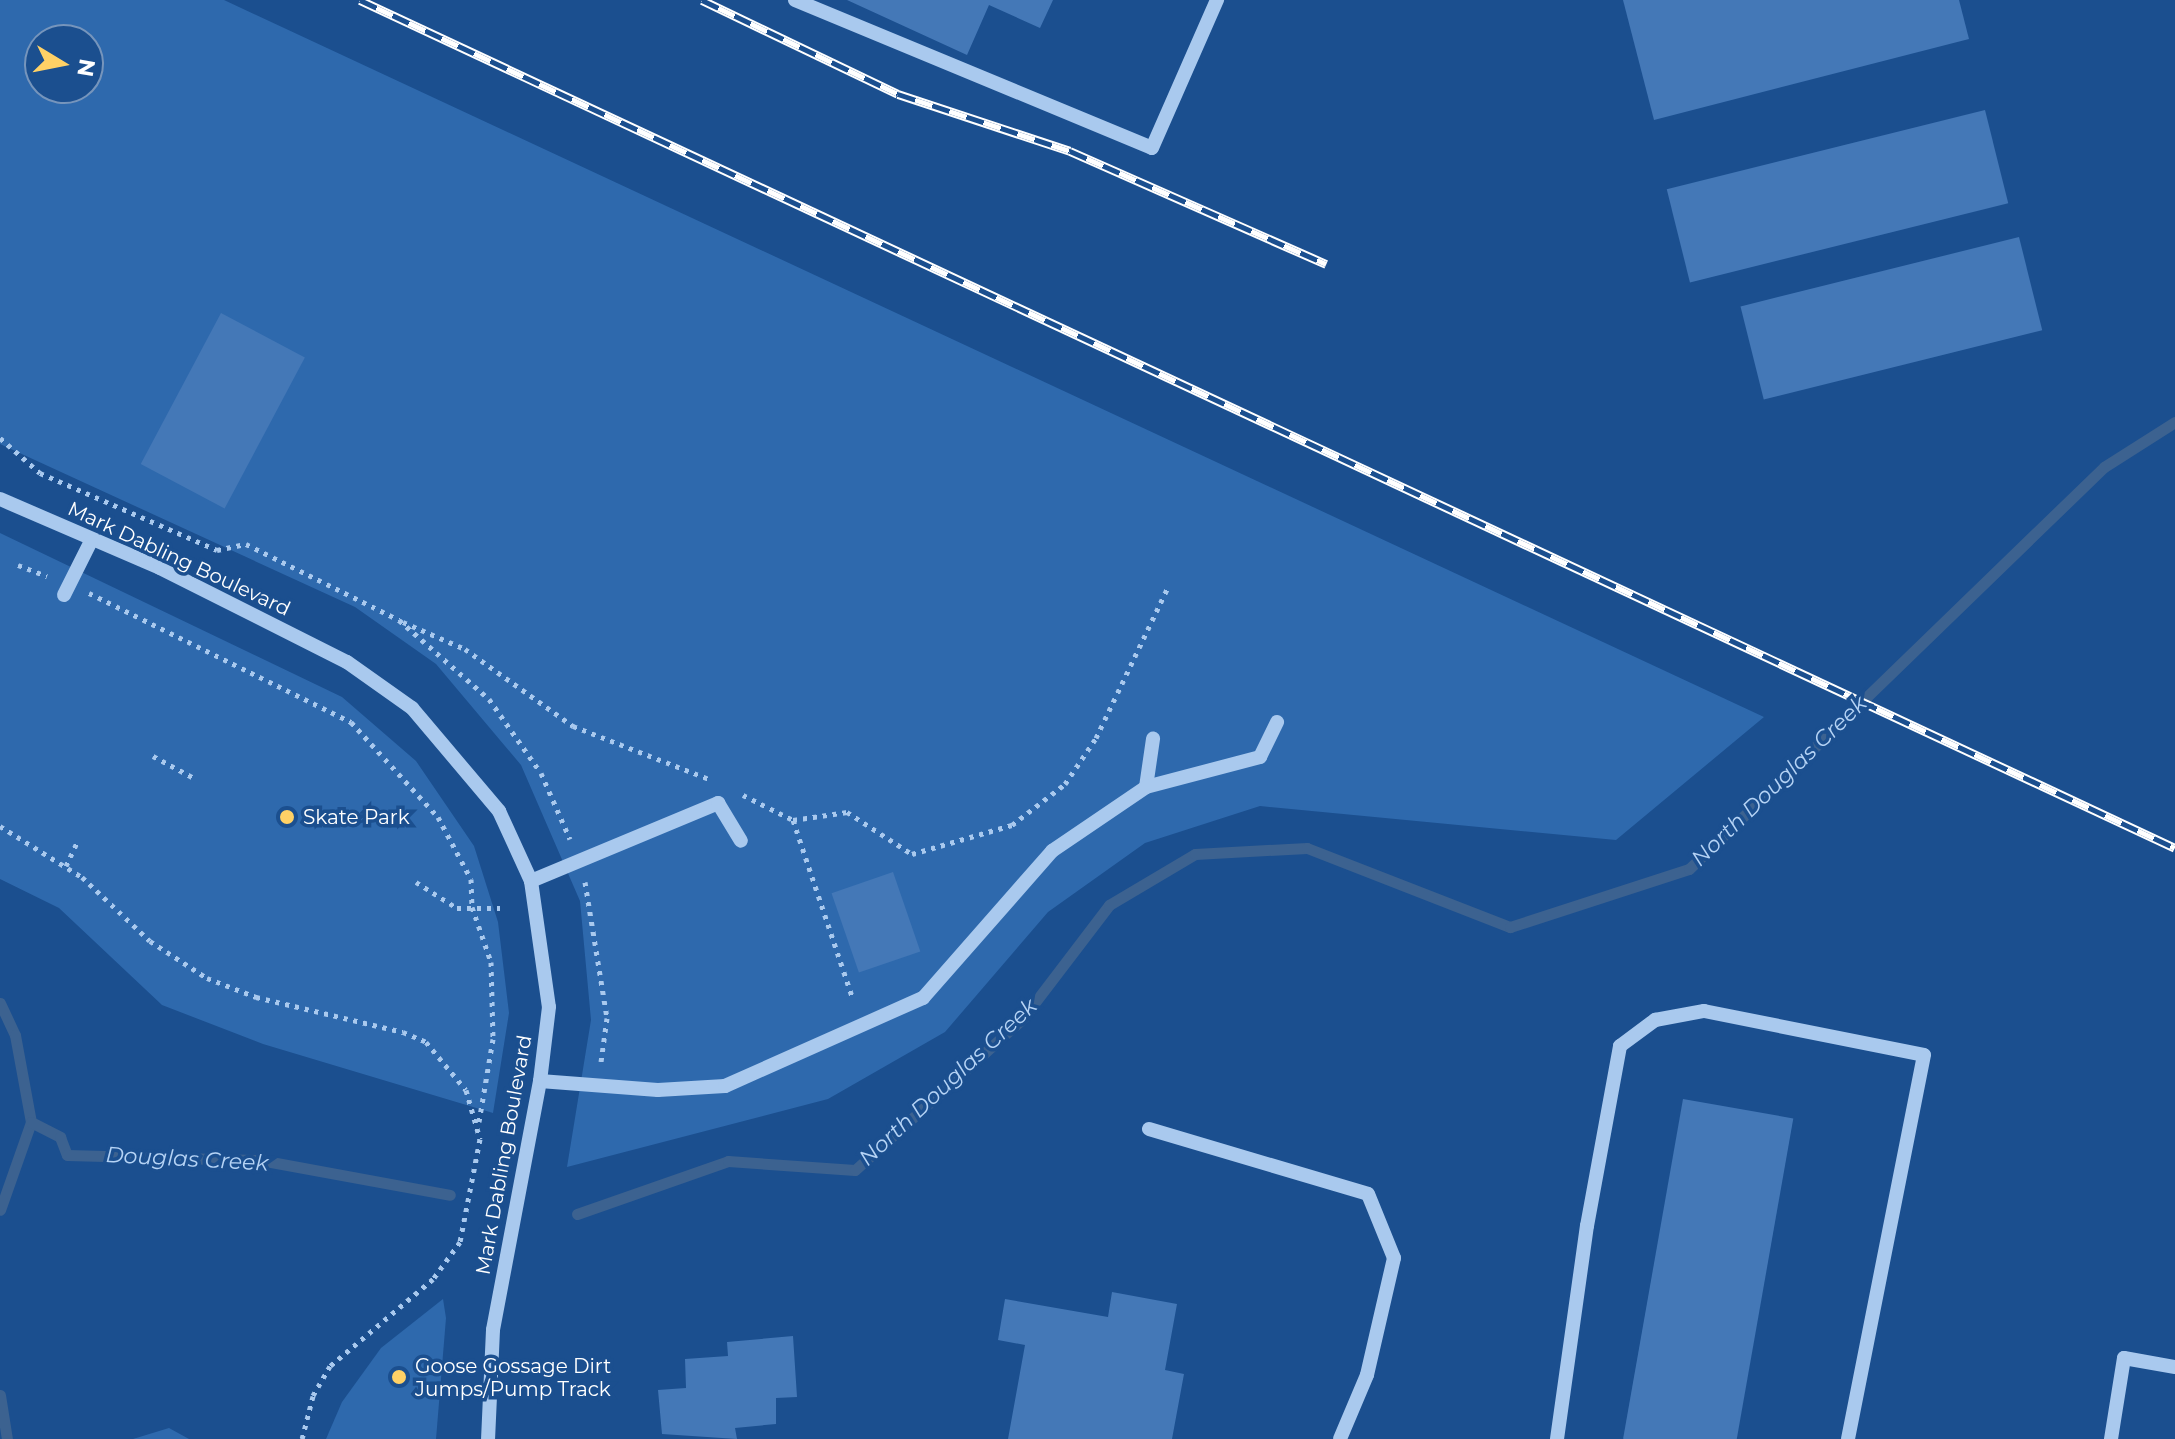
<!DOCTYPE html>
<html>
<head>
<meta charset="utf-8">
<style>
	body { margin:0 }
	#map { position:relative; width:2175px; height:1439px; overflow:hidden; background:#1b4f8f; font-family:Montserrat,sans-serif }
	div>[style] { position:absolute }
	.green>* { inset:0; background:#2e69ad }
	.stream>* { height:11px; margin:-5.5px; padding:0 5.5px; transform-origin:5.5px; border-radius:5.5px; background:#3c6290 }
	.building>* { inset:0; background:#4478b7; transform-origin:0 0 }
	.path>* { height:5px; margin-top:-2.5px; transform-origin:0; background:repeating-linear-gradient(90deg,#a9c9ee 0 4px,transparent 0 10px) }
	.minor>* { height:14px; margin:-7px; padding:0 7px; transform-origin:7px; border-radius:7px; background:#a9c9ee }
	.rail>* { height:9px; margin-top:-4.5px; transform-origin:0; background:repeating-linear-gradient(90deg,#1b4f8f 0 18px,#fff 0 36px); box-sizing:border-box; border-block:2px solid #fff }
	.dots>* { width:22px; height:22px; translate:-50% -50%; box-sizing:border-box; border:4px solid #1b4f8f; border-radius:50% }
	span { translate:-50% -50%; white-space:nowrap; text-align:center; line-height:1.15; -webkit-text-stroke:7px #1b4f8f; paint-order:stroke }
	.street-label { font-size:20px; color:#fff }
	.poi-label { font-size:20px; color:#fff }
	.left { translate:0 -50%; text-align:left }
	.water-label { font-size:22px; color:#b5d3f5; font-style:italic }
	.north { position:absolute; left:24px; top:24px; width:80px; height:80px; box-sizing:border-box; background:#1b4f8f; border:2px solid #7695bc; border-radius:50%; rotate:100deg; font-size:22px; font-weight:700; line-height:32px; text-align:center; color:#fff }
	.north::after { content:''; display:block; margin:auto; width:28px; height:36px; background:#ffd166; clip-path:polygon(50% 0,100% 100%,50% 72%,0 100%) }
</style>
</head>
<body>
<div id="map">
	<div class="green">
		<i style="clip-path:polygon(evenodd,0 0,224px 0,1764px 717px,1616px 840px,1260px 806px,1145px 843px,1048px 912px,945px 1032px,828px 1099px,567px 1167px,591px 1020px,580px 901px,521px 765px,436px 664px,355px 607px,0 444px,0 0,40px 40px,88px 40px,88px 88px,40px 88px,40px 40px)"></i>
		<i style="clip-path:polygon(0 533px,342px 697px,416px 761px,474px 846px,498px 922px,509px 1013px,493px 1113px,263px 1044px,162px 1005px,59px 908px,0 879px)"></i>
		<i style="clip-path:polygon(443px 1299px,446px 1318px,436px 1439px,326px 1439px,342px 1402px,381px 1348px)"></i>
		<i style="clip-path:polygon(169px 1428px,189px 1439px,133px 1439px)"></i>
	</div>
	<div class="stream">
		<i style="left:0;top:1003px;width:35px;rotate:65deg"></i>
		<i style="left:15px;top:1035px;width:88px;rotate:79.6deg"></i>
		<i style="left:31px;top:1122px;width:93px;rotate:109.4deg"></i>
		<i style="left:31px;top:1122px;width:33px;rotate:27deg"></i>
		<i style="left:60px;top:1137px;width:19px;rotate:69deg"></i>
		<i style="left:67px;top:1155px;width:193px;rotate:1.5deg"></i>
		<i style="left:260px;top:1160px;width:193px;rotate:10.4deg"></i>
		<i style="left:577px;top:1214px;width:160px;rotate:-19.3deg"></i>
		<i style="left:728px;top:1161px;width:127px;rotate:4.1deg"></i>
		<i style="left:855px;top:1170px;width:227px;rotate:-42.1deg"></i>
		<i style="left:1023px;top:1018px;width:142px;rotate:-52.7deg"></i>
		<i style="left:1109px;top:905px;width:100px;rotate:-30.7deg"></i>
		<i style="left:1195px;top:854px;width:112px;rotate:-3.1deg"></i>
		<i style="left:1307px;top:848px;width:218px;rotate:21.3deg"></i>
		<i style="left:1510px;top:927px;width:188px;rotate:-18deg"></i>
		<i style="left:1689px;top:869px;width:578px;rotate:-44.09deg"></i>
		<i style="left:2104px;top:467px;width:84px;rotate:-32.4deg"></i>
		<i style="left:0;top:1395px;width:45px;rotate:81deg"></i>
	</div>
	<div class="building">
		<i style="clip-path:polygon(847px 0,1053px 0,1040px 28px,989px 5px,967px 55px)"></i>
		<i style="clip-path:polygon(1623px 0,1959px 0,1969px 39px,1654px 120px)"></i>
		<i style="left:1985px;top:110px;width:96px;height:328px;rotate:76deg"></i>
		<i style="left:2019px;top:237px;width:96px;height:287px;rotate:76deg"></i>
		<i style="left:221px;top:313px;width:95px;height:171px;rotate:28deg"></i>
		<i style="left:893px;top:872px;width:84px;height:65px;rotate:71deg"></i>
		<i style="left:1683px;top:1099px;width:112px;height:345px;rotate:10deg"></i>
		<i style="clip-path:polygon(1112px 1292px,1177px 1304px,1165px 1370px,1184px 1374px,1172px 1439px,1008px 1439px,1025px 1345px,998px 1340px,1005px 1299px,1108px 1317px)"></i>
		<i style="clip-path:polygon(793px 1336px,797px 1397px,776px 1398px,776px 1424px,735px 1428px,737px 1439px,662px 1434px,658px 1390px,686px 1388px,685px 1359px,728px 1356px,727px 1342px)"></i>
	</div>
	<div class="path">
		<i style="left:0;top:438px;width:53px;rotate:41.2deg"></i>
		<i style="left:40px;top:473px;width:193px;rotate:23.5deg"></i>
		<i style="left:217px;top:550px;width:30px;rotate:-12deg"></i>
		<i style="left:246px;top:544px;width:171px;rotate:26.4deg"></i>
		<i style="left:399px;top:620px;width:120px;rotate:41.3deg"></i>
		<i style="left:489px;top:699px;width:90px;rotate:54.9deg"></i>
		<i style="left:541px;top:773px;width:72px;rotate:66.3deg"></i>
		<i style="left:18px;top:565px;width:31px;rotate:21deg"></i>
		<i style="left:89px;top:593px;width:292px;rotate:26.2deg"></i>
		<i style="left:351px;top:722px;width:129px;rotate:47.5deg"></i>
		<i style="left:438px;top:817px;width:70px;rotate:62deg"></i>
		<i style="left:471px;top:879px;width:28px;rotate:88deg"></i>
		<i style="left:472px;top:907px;width:58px;rotate:70.9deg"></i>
		<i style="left:491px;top:962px;width:77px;rotate:88.5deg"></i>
		<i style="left:493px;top:1039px;width:84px;rotate:99.6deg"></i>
		<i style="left:403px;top:622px;width:68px;rotate:23.5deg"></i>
		<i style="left:465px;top:649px;width:133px;rotate:35.5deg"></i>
		<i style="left:573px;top:726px;width:146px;rotate:21.3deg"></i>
		<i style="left:153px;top:756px;width:47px;rotate:28.2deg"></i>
		<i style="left:743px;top:795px;width:56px;rotate:26.6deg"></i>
		<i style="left:793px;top:820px;width:55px;rotate:-8.4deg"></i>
		<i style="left:847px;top:812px;width:77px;rotate:32.9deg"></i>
		<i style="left:912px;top:854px;width:104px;rotate:-16.2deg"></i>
		<i style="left:1012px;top:825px;width:67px;rotate:-37.7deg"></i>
		<i style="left:1065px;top:784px;width:55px;rotate:-56deg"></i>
		<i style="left:1096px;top:738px;width:165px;rotate:-64.5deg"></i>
		<i style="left:793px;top:820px;width:186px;rotate:71.5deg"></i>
		<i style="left:0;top:826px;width:97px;rotate:31.9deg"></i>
		<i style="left:82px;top:877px;width:93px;rotate:43.3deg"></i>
		<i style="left:150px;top:941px;width:68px;rotate:33deg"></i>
		<i style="left:207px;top:978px;width:53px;rotate:21.2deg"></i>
		<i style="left:256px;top:997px;width:151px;rotate:13.4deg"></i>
		<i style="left:403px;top:1032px;width:25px;rotate:23deg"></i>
		<i style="left:426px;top:1042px;width:62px;rotate:50.2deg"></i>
		<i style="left:466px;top:1090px;width:51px;rotate:74.1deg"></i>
		<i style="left:480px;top:1139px;width:105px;rotate:101deg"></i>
		<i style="left:460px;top:1242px;width:46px;rotate:126.1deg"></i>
		<i style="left:433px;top:1279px;width:135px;rotate:139.8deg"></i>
		<i style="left:330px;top:1366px;width:34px;rotate:120deg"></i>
		<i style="left:313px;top:1396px;width:44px;rotate:104.3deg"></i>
		<i style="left:66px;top:866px;width:26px;rotate:-65deg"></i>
		<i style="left:416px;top:882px;width:49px;rotate:32.4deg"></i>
		<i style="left:457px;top:908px;width:43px"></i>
		<i style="left:585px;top:882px;width:138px;rotate:80.8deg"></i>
		<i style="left:607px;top:1018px;width:44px;rotate:97.8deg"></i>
	</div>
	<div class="minor">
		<i style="left:795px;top:0;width:386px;rotate:22.5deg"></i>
		<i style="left:1152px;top:148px;width:162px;rotate:-66.3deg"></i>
		<i style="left:0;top:499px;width:174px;rotate:23.3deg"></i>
		<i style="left:160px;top:568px;width:209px;rotate:26.7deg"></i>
		<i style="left:347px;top:662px;width:80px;rotate:35.3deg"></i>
		<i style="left:412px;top:708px;width:135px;rotate:49.8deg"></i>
		<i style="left:499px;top:811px;width:77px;rotate:65.4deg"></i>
		<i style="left:531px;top:881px;width:127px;rotate:81.9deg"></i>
		<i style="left:549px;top:1007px;width:75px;rotate:96.9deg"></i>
		<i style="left:540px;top:1081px;width:253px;rotate:100.7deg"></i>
		<i style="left:493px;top:1330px;width:109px;rotate:92.6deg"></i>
		<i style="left:64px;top:595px;width:60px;rotate:-63.4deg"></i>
		<i style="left:1146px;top:787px;width:49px;rotate:-81.7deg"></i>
		<i style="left:531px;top:881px;width:203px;rotate:-22.6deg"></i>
		<i style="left:718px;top:803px;width:44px;rotate:58.8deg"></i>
		<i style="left:540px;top:1081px;width:118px;rotate:4.4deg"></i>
		<i style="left:658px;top:1090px;width:67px;rotate:-3.4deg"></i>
		<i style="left:725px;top:1086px;width:217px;rotate:-24deg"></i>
		<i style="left:923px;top:998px;width:196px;rotate:-48.7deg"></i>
		<i style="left:1052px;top:851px;width:114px;rotate:-34.2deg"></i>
		<i style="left:1146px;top:787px;width:118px;rotate:-14.7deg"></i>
		<i style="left:1260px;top:757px;width:39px;rotate:-64deg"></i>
		<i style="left:1149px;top:1129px;width:228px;rotate:16.5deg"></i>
		<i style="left:1368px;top:1194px;width:69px;rotate:67.9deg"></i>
		<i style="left:1394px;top:1258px;width:120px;rotate:103deg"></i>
		<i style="left:1367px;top:1375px;width:69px;rotate:112.9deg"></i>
		<i style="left:1557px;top:1439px;width:215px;rotate:-82deg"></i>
		<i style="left:1587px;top:1226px;width:183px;rotate:-79.6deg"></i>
		<i style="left:1620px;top:1046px;width:44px;rotate:-36.6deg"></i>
		<i style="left:1655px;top:1020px;width:50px;rotate:-10.4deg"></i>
		<i style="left:1704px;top:1011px;width:224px;rotate:11.3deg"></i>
		<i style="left:1924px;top:1055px;width:391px;rotate:101.2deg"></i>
		<i style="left:2111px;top:1439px;width:82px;rotate:-80.9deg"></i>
		<i style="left:2124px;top:1358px;width:52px;rotate:10deg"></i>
	</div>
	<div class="rail">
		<i style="left:360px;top:0;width:2003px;rotate:25.04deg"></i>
		<i style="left:702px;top:0;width:217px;rotate:25.6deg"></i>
		<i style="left:898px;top:94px;width:181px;rotate:18.3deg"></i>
		<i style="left:1070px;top:151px;width:280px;rotate:23.8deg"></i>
	</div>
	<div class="dots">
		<i style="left:287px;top:817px;background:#ffd166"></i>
		<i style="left:399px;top:1377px;background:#ffd166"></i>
	</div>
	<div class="street-label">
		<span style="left:179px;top:559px;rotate:25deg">Mark Dabling Boulevard</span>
		<span style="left:504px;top:1155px;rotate:-80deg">Mark Dabling Boulevard</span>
	</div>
	<div class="poi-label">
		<span class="left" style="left:303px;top:817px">Skate Park</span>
		<span class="left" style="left:415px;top:1378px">Goose Gossage Dirt<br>Jumps/Pump Track</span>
	</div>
	<div class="water-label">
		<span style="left:1779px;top:781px;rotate:-44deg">North Douglas Creek</span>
		<span style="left:948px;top:1082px;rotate:-43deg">North Douglas Creek</span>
		<span style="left:187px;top:1159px;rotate:3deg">Douglas Creek</span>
	</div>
	<div class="north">N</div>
</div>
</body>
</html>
